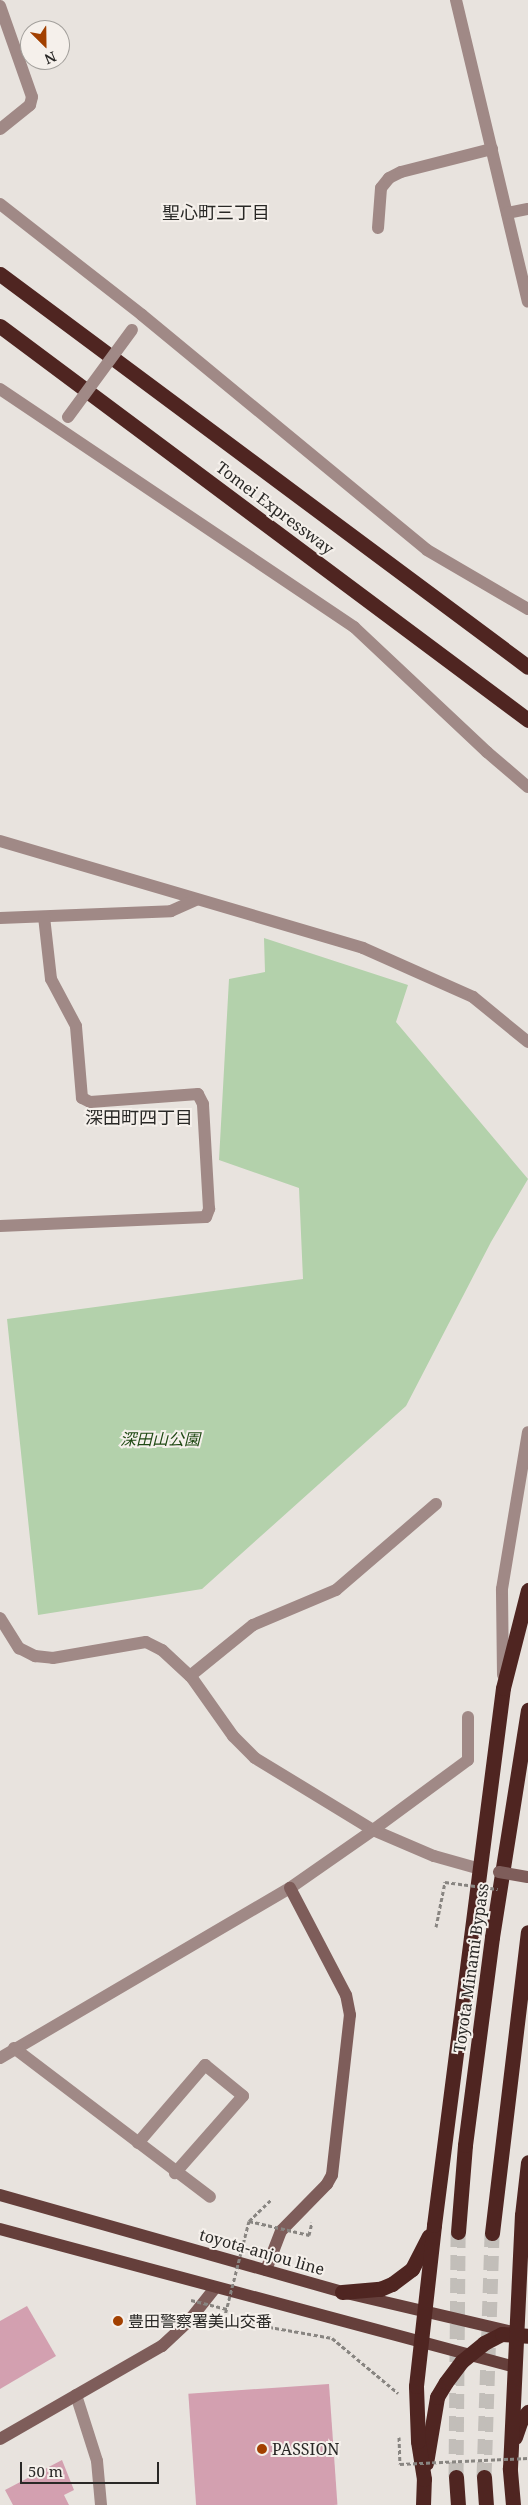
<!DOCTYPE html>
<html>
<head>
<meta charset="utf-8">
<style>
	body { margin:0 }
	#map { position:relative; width:528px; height:2505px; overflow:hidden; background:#e8e3de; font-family:"Noto Serif","Noto Sans JP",serif }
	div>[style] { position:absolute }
	.green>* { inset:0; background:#b3d1ab }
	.building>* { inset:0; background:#d3a0b0; transform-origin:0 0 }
	.highway-tunnel>* { height:15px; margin-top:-7.5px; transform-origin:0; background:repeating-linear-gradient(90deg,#c2beb9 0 15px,transparent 0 23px) }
	.path>* { height:3px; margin-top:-1.5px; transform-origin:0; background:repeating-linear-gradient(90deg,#888581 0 4px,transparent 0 6.5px) }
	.street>* { height:12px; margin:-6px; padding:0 6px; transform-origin:6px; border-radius:6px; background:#a08986 }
	.secondary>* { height:12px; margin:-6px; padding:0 6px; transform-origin:6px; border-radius:6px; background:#7e5d5a }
	.primary>* { height:12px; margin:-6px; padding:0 6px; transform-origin:6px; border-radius:6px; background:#653f3b }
	.highway>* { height:15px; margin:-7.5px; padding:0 7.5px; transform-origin:7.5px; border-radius:7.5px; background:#4f2521 }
	.path-bridge>* { height:3px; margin-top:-1.5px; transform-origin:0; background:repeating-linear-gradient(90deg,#888581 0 4px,transparent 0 6.5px) }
	.street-bridge>* { height:12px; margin:-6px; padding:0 6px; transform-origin:6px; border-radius:6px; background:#a08986 }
	.secondary-bridge>* { height:12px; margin:-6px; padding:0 6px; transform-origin:6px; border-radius:6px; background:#7e5d5a }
	.dots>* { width:14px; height:14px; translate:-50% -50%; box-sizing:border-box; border:2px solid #f5f0eb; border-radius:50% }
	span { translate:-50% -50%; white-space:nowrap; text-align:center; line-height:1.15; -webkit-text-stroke:4px #f5f0eb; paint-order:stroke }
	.street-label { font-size:16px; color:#292826 }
	.park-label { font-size:16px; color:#204914; font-style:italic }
	.poi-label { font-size:16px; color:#292826 }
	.left { translate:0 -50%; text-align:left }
	.neighbourhood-label { font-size:18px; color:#292826 }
	.north { position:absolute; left:20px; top:20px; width:50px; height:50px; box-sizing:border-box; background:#f5f0eb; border:1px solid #a3a09c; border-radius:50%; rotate:157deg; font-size:14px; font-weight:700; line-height:20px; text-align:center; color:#292826 }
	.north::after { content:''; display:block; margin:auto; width:18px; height:22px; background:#a24000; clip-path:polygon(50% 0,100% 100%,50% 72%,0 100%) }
	.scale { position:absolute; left:20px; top:2462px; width:139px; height:22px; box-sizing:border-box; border:2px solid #292826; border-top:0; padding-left:6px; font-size:15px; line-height:18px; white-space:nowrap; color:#292826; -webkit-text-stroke:4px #f5f0eb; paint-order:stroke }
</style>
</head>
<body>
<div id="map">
	<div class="green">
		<i style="clip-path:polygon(264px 938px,408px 985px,396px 1022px,528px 1179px,491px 1242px,406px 1406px,202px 1589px,38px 1615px,7px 1319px,303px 1279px,299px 1188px,219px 1160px,229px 979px,265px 972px)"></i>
	</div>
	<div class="building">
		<i style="clip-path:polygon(27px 2306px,56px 2356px,0 2389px,0 2321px)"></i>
		<i style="left:329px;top:2384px;width:121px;height:141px;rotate:86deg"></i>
		<i style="clip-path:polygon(62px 2460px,74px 2490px,64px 2495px,69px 2505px,13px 2505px,5px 2490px)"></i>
	</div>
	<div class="highway-tunnel">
		<i style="left:456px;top:2477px;width:245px;rotate:-89.5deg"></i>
		<i style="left:484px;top:2477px;width:244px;rotate:-88.1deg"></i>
	</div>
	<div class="path">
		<i style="left:436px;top:1927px;width:46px;rotate:-78.7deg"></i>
		<i style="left:249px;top:2221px;width:32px;rotate:-44deg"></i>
		<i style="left:309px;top:2235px;width:13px;rotate:-77deg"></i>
		<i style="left:224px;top:2319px;width:110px;rotate:10deg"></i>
		<i style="left:332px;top:2338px;width:86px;rotate:39.8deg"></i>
		<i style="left:399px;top:2437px;width:27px;rotate:88deg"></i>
	</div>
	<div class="street">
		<i style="left:456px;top:0;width:310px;rotate:76.6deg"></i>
		<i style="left:0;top:6px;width:96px;rotate:70.6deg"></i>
		<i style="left:32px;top:97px;width:8px;rotate:104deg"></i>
		<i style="left:30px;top:105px;width:38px;rotate:141deg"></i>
		<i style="left:0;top:204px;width:180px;rotate:38deg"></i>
		<i style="left:142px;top:315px;width:369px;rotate:39.5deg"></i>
		<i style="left:427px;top:550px;width:117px;rotate:30.3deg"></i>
		<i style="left:507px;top:213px;width:21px;rotate:-11deg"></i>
		<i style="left:378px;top:228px;width:40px;rotate:-85.7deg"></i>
		<i style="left:381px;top:188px;width:13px;rotate:-51deg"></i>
		<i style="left:389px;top:178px;width:13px;rotate:-27deg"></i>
		<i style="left:401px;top:172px;width:94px;rotate:-14.2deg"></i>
		<i style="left:0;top:389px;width:427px;rotate:33.9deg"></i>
		<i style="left:354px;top:627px;width:183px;rotate:43.2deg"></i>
		<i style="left:487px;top:752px;width:54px;rotate:40.5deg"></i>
		<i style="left:0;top:841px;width:378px;rotate:16.4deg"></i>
		<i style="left:363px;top:948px;width:120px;rotate:24deg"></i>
		<i style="left:473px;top:997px;width:71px;rotate:39.3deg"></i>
		<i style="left:0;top:918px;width:171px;rotate:-2.3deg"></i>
		<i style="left:171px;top:911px;width:27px;rotate:-24deg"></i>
		<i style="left:0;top:1226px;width:206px;rotate:-2.5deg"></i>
		<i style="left:206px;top:1217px;width:9px;rotate:-69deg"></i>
		<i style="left:209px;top:1209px;width:105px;rotate:-93.3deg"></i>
		<i style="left:203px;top:1104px;width:11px;rotate:-117deg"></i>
		<i style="left:198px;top:1094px;width:108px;rotate:175.8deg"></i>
		<i style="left:90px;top:1102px;width:9px;rotate:-153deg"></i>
		<i style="left:82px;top:1098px;width:72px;rotate:-94.8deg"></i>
		<i style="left:76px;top:1026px;width:53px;rotate:-118deg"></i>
		<i style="left:51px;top:979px;width:62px;rotate:-96.4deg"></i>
		<i style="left:0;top:1618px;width:36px;rotate:58deg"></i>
		<i style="left:19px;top:1648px;width:18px;rotate:27deg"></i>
		<i style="left:35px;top:1656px;width:18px;rotate:6deg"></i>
		<i style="left:53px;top:1658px;width:94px;rotate:-9.8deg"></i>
		<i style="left:146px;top:1642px;width:18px;rotate:27deg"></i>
		<i style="left:162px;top:1650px;width:41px;rotate:43deg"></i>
		<i style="left:192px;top:1678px;width:71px;rotate:54.7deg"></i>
		<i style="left:233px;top:1736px;width:31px;rotate:45deg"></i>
		<i style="left:255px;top:1758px;width:138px;rotate:31.4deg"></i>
		<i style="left:373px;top:1830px;width:66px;rotate:23.1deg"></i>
		<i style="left:434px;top:1856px;width:48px;rotate:15.8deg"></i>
		<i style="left:503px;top:1675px;width:86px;rotate:-90.7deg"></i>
		<i style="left:502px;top:1589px;width:159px;rotate:-80.6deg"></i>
		<i style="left:190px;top:1676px;width:81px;rotate:-39deg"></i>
		<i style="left:253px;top:1625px;width:90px;rotate:-22.9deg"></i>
		<i style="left:336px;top:1590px;width:132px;rotate:-40.7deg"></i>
		<i style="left:14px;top:2048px;width:246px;rotate:37.2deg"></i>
		<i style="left:0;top:2058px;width:336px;rotate:-30.4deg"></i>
		<i style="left:290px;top:1888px;width:101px;rotate:-34.9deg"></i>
		<i style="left:373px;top:1830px;width:118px;rotate:-36.4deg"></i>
		<i style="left:468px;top:1760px;width:43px;rotate:-90deg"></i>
		<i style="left:138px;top:2143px;width:103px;rotate:-49.3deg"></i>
		<i style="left:205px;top:2065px;width:49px;rotate:39.2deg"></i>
		<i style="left:243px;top:2096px;width:103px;rotate:131.4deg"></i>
		<i style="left:76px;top:2395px;width:69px;rotate:72.3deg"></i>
		<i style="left:97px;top:2461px;width:44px;rotate:84.8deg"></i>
	</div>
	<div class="secondary">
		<i style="left:266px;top:2270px;width:42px;rotate:-69deg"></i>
		<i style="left:281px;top:2231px;width:66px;rotate:-45.6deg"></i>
		<i style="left:327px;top:2184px;width:10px;rotate:-61deg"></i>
		<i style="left:332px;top:2175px;width:161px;rotate:-83.6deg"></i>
		<i style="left:350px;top:2015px;width:20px;rotate:-101deg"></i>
		<i style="left:346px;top:1995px;width:121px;rotate:-117.6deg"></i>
		<i style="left:0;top:2439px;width:187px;rotate:-29.9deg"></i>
		<i style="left:162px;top:2346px;width:35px;rotate:-43deg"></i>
		<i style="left:188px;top:2322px;width:43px;rotate:-51.5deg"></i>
	</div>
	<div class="primary">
		<i style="left:0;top:2195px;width:355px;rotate:15.8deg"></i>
		<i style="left:342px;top:2292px;width:175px;rotate:13.2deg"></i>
		<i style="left:0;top:2229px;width:533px;rotate:15deg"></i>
	</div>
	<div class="highway">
		<i style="left:0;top:274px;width:658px;rotate:36.66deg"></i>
		<i style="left:0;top:326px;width:659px;rotate:36.73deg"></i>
		<i style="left:458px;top:2232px;width:87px;rotate:-85.4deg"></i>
		<i style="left:465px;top:2145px;width:210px;rotate:-82.6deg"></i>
		<i style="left:492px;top:1937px;width:230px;rotate:-81deg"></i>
		<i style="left:492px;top:2233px;width:303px;rotate:-83.2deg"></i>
		<i style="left:342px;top:2292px;width:38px;rotate:-5deg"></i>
		<i style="left:380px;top:2289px;width:13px;rotate:-23deg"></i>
		<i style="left:392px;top:2284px;width:25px;rotate:-37deg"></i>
		<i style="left:412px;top:2269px;width:37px;rotate:-63deg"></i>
		<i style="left:515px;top:2437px;width:18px;rotate:-71deg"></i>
		<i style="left:521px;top:2420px;width:11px;rotate:-49deg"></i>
		<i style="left:426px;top:2463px;width:67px;rotate:-80.5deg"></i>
		<i style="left:437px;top:2397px;width:17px;rotate:-59deg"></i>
		<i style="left:446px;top:2382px;width:26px;rotate:-53deg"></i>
		<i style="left:462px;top:2361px;width:28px;rotate:-39deg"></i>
		<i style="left:484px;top:2343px;width:20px;rotate:-27deg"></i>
		<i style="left:502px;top:2334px;width:26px;rotate:4deg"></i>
		<i style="left:456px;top:2477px;width:28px;rotate:86deg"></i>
		<i style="left:484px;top:2477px;width:28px;rotate:86deg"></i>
		<i style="left:423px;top:2505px;width:26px;rotate:-88deg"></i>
		<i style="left:424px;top:2479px;width:38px;rotate:-99deg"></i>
		<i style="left:418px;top:2441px;width:55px;rotate:-92.1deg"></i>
		<i style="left:416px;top:2386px;width:162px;rotate:-83.6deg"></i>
		<i style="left:434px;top:2225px;width:541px;rotate:-82.68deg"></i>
		<i style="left:503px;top:1688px;width:101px;rotate:-75.7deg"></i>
		<i style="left:513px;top:2505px;width:37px;rotate:-95deg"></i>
		<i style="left:510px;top:2468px;width:253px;rotate:-87.3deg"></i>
		<i style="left:522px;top:2215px;width:53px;rotate:-83.5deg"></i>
	</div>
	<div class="path-bridge">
		<i style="left:445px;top:1882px;width:53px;rotate:7.5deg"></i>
		<i style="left:191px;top:2300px;width:37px;rotate:14deg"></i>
		<i style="left:224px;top:2319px;width:101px;rotate:-75.7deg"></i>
		<i style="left:249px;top:2221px;width:62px;rotate:13.1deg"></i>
		<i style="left:400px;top:2464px;width:128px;rotate:-2.7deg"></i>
	</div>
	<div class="street-bridge">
		<i style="left:68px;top:417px;width:108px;rotate:-53.7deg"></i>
	</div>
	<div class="secondary-bridge">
		<i style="left:499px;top:1872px;width:29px;rotate:10deg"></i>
	</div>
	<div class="dots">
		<i style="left:118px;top:2321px;background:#a24000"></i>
		<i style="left:262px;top:2449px;background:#a24000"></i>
	</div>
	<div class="street-label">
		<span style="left:275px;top:508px;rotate:37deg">Tomei Expressway</span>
		<span style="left:471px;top:1968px;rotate:-82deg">Toyota Minami Bypass</span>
		<span style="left:262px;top:2252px;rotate:16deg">toyota-anjou line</span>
	</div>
	<div class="park-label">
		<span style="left:160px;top:1439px">深田山公園</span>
	</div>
	<div class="poi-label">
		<span class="left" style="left:128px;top:2321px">豊田警察署美山交番</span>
		<span class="left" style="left:272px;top:2449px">PASSION</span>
	</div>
	<div class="neighbourhood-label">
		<span style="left:216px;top:212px">聖心町三丁目</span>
		<span style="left:139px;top:1117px">深田町四丁目</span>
	</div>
	<div class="north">N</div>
	<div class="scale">50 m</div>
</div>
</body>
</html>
